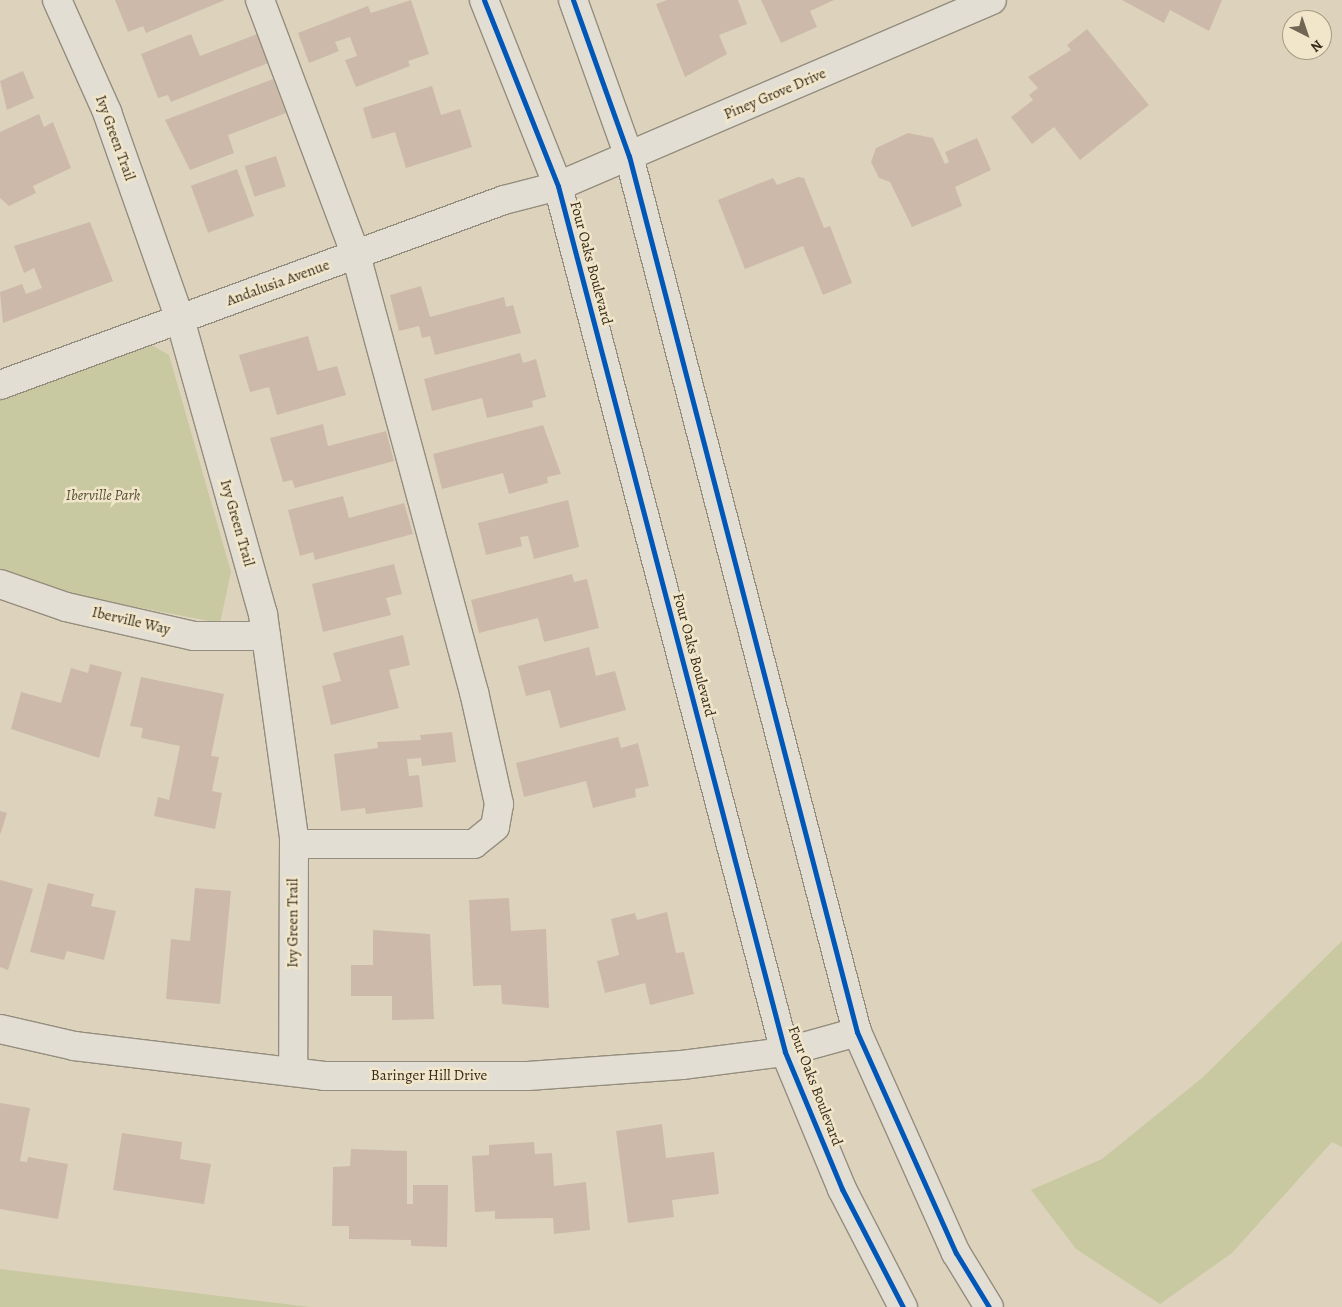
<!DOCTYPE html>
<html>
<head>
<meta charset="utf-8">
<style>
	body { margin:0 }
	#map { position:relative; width:1342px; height:1307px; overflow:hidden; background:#ddd3bc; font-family:Alegreya,serif }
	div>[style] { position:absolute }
	.green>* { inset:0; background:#c8c8a1 }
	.building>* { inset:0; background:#ccb9a9; transform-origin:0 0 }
	.roads { filter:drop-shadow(1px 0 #948d7e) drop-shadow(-1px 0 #948d7e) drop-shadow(0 1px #948d7e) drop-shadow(0 -1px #948d7e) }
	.minor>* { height:28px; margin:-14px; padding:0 14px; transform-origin:14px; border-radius:14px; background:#e3ded3 }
	.cycleway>* { height:5px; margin:-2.5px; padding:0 2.5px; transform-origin:2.5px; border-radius:2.5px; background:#0057b8 }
	span { translate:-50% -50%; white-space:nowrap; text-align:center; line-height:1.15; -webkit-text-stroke:5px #f1e6ca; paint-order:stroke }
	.street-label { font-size:15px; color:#362b1b }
	.park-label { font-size:15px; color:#565037; font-style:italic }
	.north { position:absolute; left:1282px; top:10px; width:50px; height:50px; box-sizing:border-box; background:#f1e6ca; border:1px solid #a69b84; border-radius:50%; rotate:139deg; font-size:14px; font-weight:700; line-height:20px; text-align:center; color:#362b1b }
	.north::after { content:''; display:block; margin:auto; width:18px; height:22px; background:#706653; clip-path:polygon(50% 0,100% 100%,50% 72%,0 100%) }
</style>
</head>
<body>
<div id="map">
	<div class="green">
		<i style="clip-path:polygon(150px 344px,169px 355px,231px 572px,220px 623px,79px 596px,0 571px,0 398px)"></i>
		<i style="clip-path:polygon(1342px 941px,1342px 1147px,1332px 1142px,1232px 1253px,1160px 1304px,1076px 1249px,1031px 1190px,1102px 1159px,1202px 1078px)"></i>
		<i style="clip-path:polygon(0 1269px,310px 1307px,0 1307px)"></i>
	</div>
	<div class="building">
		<i style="clip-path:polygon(115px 0,225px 0,146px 33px,143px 26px,128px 32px)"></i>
		<i style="clip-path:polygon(411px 0,429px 54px,408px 61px,410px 66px,356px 87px,345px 60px,357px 56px,350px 37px,335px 42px,339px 51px,309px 63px,298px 33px,368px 6px,371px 13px)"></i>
		<i style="clip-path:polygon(667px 0,738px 0,747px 24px,719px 35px,727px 54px,685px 77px,656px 4px)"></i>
		<i style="clip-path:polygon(761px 0,834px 0,810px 11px,817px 27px,781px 43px)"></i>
		<i style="clip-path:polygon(1122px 0,1222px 0,1209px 31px,1170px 10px,1164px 23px)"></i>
		<i style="clip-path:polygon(1087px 29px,1149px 105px,1080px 160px,1054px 127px,1032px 144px,1011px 117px,1033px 100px,1029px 95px,1038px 88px,1028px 77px,1071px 50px,1067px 45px)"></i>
		<i style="clip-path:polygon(191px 34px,200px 56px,257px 34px,268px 63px,171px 102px,168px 95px,158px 98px,141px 54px)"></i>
		<i style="clip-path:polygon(23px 71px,34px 98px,7px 110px,0 81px)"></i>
		<i style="clip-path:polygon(273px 79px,286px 113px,228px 135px,234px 153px,190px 170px,165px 120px)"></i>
		<i style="clip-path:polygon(432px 86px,441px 115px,460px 109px,472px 147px,406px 168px,395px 132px,372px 139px,363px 108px)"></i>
		<i style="clip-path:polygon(39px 114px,44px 127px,53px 122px,71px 168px,33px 186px,36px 193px,9px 206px,0 198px,0 132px)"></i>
		<i style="clip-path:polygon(908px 133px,933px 138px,945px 164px,949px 162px,945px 152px,977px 138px,991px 170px,955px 187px,962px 206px,912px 227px,890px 182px,879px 178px,871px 162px,876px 148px)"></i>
		<i style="left:276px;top:156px;width:32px;height:33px;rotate:72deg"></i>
		<i style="left:237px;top:169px;width:50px;height:49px;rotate:70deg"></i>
		<i style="clip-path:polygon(798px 177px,804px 178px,824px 228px,830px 226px,852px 283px,823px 295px,803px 246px,745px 269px,718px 200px,773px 178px,777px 185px)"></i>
		<i style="clip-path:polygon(90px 222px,113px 281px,3px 323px,0 292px,22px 284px,26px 294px,42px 288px,34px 268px,24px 273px,14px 246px)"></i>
		<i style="clip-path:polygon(421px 286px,430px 317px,504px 297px,506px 307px,513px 305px,521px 333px,435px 355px,430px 336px,422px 338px,419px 326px,399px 331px,390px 295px)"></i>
		<i style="clip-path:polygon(308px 336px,318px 371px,337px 366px,346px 395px,277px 415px,269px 387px,250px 392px,239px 355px)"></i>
		<i style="clip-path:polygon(520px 353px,523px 363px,536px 359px,546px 397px,532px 401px,533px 407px,487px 418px,482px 398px,432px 411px,424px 379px)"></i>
		<i style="clip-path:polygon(323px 424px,328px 446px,386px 431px,394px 461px,295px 488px,292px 480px,283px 482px,270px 438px)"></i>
		<i style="clip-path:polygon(543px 425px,561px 474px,547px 477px,548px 483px,509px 494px,503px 473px,442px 489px,433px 454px)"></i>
		<i style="clip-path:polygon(343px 496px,349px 518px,404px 503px,413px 534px,315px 560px,313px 552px,300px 556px,288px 510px)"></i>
		<i style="clip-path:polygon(568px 500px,579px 547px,534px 559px,528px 536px,520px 537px,522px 546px,486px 555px,478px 523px)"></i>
		<i style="clip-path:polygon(394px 564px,402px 594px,386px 598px,391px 615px,323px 632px,312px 584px)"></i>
		<i style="clip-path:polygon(572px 574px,574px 582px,587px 579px,599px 628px,544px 642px,538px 618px,479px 633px,471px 600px)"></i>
		<i style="clip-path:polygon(403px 635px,410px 665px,389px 670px,399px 708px,331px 725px,322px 686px,341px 681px,333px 653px)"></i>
		<i style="clip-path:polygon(589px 647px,596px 676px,615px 671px,626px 710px,560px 728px,550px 690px,526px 696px,518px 666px)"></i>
		<i style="clip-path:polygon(90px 664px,122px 672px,99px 758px,11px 729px,21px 692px,61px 703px,71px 668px,88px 673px)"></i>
		<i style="clip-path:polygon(141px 677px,224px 694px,211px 756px,219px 757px,212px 791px,222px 793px,215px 829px,154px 816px,158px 797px,169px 800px,180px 746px,141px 738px,143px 728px,130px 726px)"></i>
		<i style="clip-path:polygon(452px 732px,456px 762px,422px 766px,421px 758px,407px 759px,409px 776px,419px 775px,423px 807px,366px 814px,365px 808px,341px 811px,334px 754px,378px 748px,377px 742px,421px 740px,420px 735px)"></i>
		<i style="clip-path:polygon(618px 737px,621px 748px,638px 743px,649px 786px,635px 789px,636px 797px,593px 808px,586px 781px,524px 797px,516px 763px)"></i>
		<i style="clip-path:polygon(0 811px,7px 813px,0 835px)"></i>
		<i style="clip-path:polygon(0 880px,33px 889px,8px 970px,0 967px)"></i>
		<i style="clip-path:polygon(48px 883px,94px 894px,91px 906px,116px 911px,104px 960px,67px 951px,64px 960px,30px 952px)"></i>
		<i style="clip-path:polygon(195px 888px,231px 891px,220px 1004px,166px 999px,171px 939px,190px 941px)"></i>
		<i style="clip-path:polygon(509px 898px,511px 931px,546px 929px,549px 1008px,502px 1004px,501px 985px,473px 986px,469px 900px)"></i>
		<i style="clip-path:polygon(667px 912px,676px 953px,684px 952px,694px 994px,650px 1005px,645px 983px,605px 993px,597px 961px,619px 955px,611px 919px,635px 913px,637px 920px)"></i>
		<i style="clip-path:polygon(373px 930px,430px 934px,434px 1019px,392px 1020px,392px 996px,351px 996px,351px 965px,373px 965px)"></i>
		<i style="clip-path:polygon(0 1103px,30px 1108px,20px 1161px,27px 1162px,28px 1157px,68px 1164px,58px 1219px,0 1209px)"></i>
		<i style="clip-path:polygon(662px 1124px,666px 1158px,714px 1152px,719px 1194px,672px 1200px,674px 1217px,628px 1223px,616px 1131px)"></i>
		<i style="clip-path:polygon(122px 1133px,182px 1142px,180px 1159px,211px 1164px,204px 1204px,113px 1190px)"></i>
		<i style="clip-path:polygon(534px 1142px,535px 1154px,552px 1153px,554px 1186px,586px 1182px,590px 1230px,554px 1234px,553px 1218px,495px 1219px,495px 1211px,475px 1212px,472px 1156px,489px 1155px,489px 1145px)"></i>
		<i style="clip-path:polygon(351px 1149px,407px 1151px,407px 1204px,413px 1204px,413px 1185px,448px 1185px,447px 1247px,411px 1246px,411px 1240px,349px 1239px,349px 1226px,332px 1226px,333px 1167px,350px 1166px)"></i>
	</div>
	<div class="roads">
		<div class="minor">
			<i style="left:57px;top:0;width:123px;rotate:65.9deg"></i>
			<i style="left:107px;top:112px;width:219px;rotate:70.6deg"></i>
			<i style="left:180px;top:319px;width:306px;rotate:74.3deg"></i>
			<i style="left:263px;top:614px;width:225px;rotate:82.1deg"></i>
			<i style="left:294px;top:837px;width:235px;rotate:90.2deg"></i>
			<i style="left:260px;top:0;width:272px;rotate:69.4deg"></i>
			<i style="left:356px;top:255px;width:453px;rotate:74.9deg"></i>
			<i style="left:474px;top:692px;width:115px;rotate:77.4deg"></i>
			<i style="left:499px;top:804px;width:23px;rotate:100deg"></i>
			<i style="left:495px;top:827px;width:27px;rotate:141deg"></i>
			<i style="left:474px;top:844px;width:180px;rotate:180deg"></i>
			<i style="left:484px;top:0;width:200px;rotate:68.3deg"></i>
			<i style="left:558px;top:186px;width:895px;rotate:75.31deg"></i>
			<i style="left:785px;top:1052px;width:148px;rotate:67.4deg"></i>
			<i style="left:842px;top:1189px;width:133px;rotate:62.7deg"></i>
			<i style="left:573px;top:0;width:166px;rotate:70.3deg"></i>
			<i style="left:629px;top:156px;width:905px;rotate:75.41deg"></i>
			<i style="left:857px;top:1032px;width:242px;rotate:65.9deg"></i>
			<i style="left:956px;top:1253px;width:63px;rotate:58.6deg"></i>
			<i style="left:0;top:385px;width:537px;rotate:-20.16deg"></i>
			<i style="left:504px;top:200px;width:56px;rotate:-14.5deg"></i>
			<i style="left:558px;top:186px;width:472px;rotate:-23.2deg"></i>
			<i style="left:0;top:584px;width:70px;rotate:19.2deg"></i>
			<i style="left:66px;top:607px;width:131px;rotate:12.8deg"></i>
			<i style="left:194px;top:636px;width:72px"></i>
			<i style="left:0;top:1029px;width:76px;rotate:12.9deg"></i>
			<i style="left:74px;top:1046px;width:252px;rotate:6.8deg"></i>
			<i style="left:324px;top:1076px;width:204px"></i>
			<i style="left:528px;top:1076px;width:154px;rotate:-4.1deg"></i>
			<i style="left:682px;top:1065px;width:104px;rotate:-7.2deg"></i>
			<i style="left:785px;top:1052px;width:75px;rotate:-15.5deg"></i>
		</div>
	</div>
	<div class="cycleway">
		<i style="left:484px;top:0;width:200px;rotate:68.3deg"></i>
		<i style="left:558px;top:186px;width:895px;rotate:75.31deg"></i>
		<i style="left:785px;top:1052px;width:148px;rotate:67.4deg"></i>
		<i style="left:842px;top:1189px;width:133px;rotate:62.7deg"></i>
		<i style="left:573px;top:0;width:166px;rotate:70.3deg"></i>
		<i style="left:629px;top:156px;width:905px;rotate:75.41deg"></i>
		<i style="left:857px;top:1032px;width:242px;rotate:65.9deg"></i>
		<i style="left:956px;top:1253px;width:63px;rotate:58.6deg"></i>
	</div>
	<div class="street-label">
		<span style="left:775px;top:94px;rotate:-23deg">Piney Grove Drive</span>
		<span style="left:115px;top:138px;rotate:70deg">Ivy Green Trail</span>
		<span style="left:591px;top:263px;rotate:75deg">Four Oaks Boulevard</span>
		<span style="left:278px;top:283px;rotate:-20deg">Andalusia Avenue</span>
		<span style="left:237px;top:523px;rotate:74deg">Ivy Green Trail</span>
		<span style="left:131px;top:621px;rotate:13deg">Iberville Way</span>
		<span style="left:694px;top:655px;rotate:75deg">Four Oaks Boulevard</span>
		<span style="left:293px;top:923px;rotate:-90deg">Ivy Green Trail</span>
		<span style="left:429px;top:1076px">Baringer Hill Drive</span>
		<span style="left:815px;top:1086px;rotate:69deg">Four Oaks Boulevard</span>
	</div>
	<div class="park-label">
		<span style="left:103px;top:496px">Iberville Park</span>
	</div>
	<div class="north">N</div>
</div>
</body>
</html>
